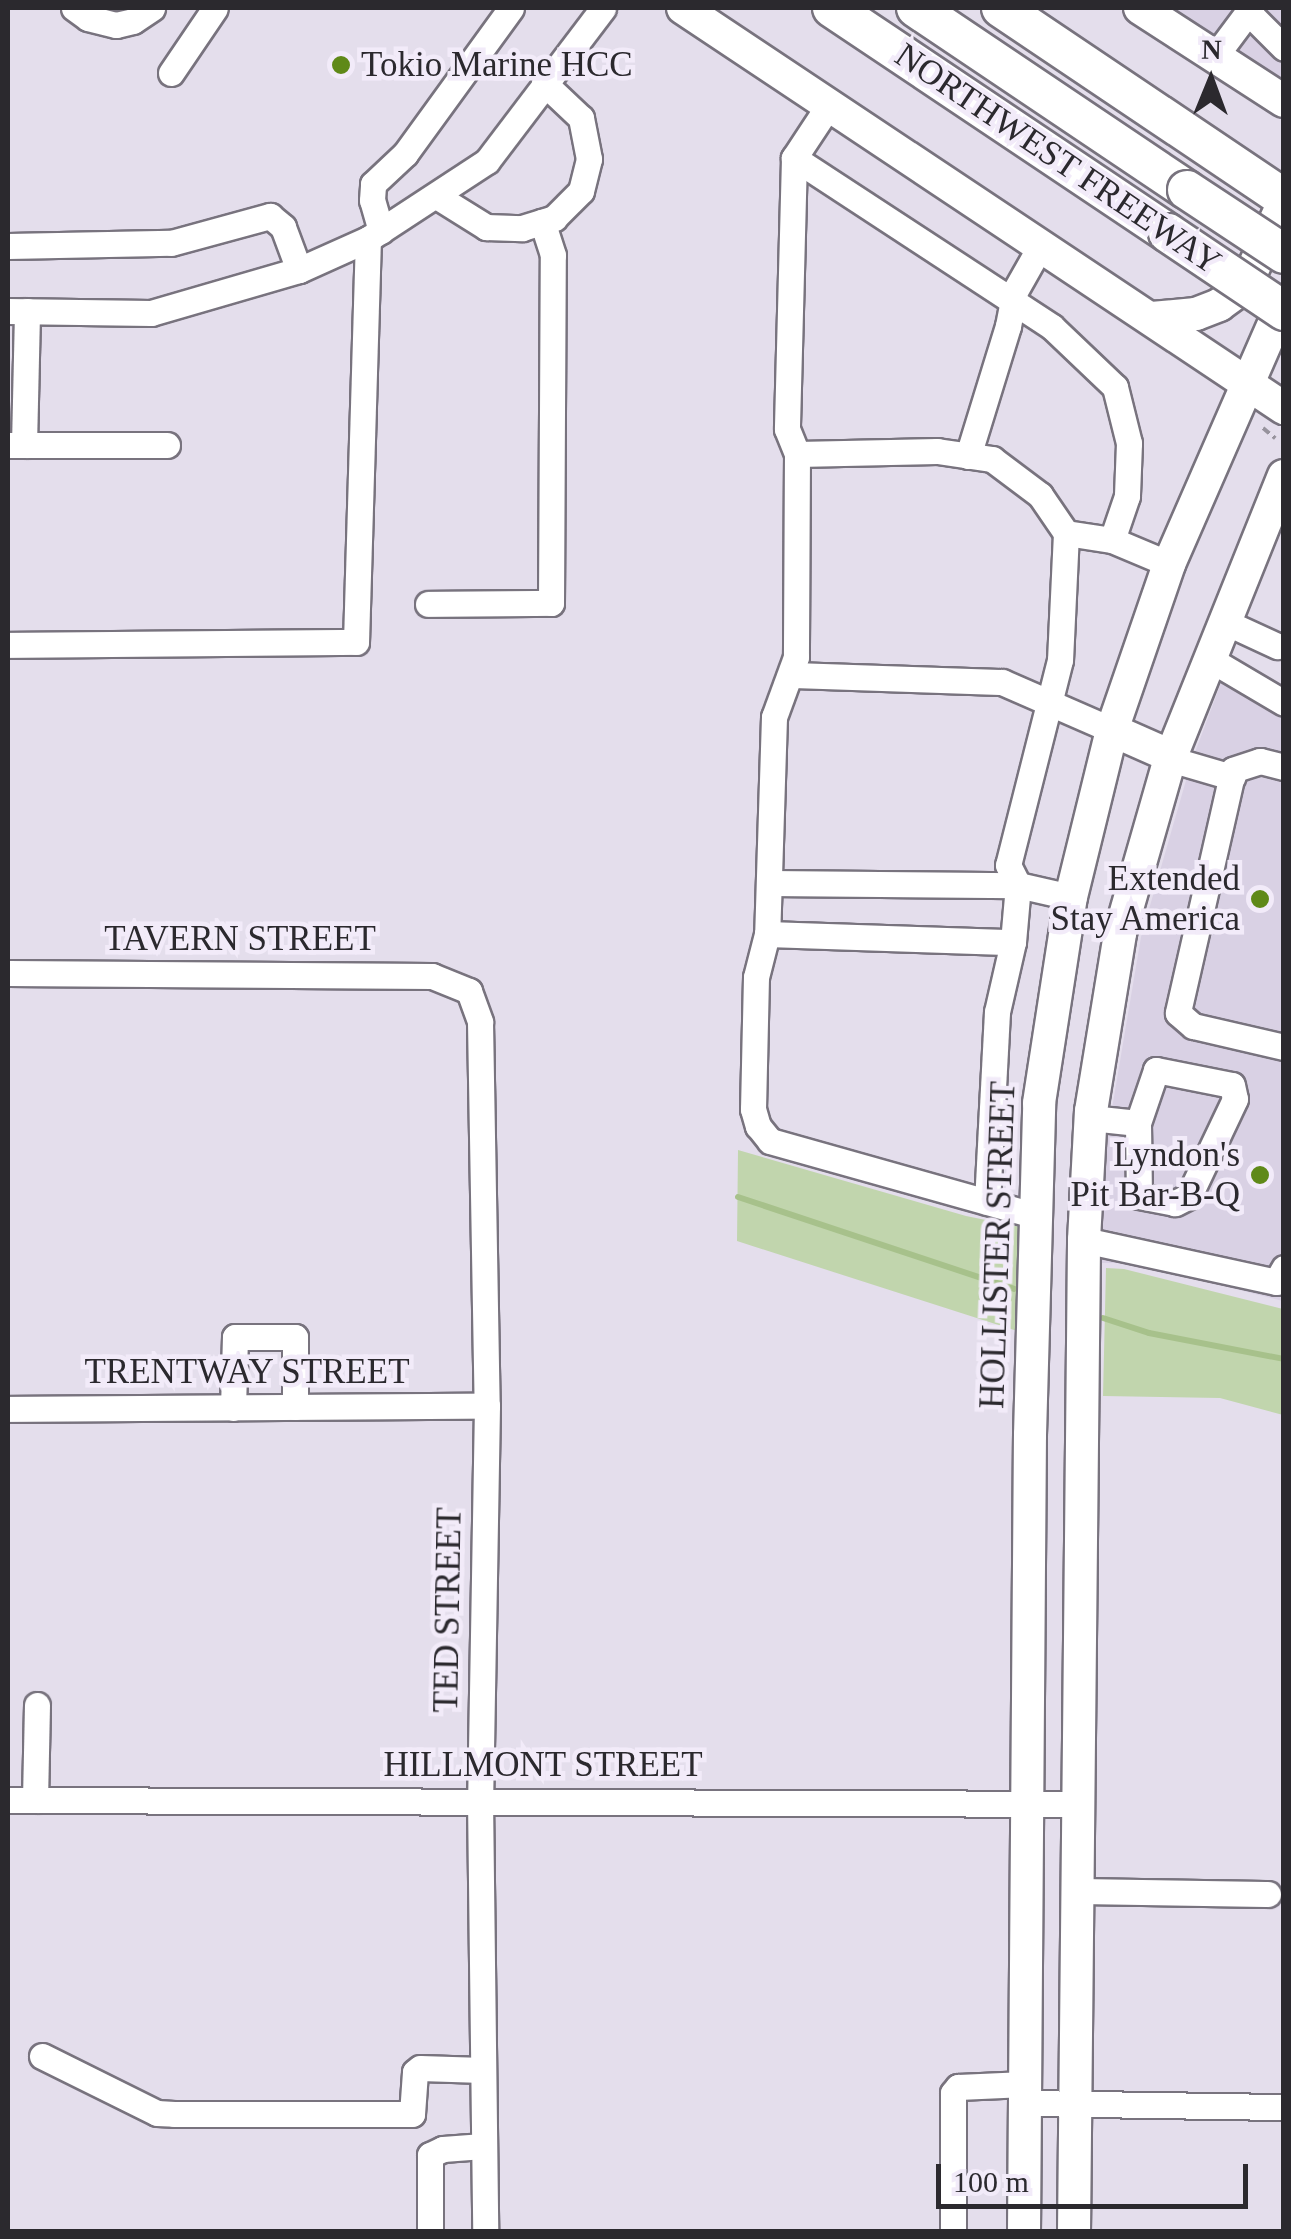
<!DOCTYPE html>
<html>
<head>
<meta charset="utf-8">
<style>
	body { margin:0 }
	#map { position:relative; width:1291px; height:2239px; overflow:hidden; background:#e4deec; font-family:"Times New Roman",serif }
	div>[style] { position:absolute }
	.built>* { inset:0; background:#d9d1e4 }
	.green>* { inset:0; background:#c1d5ad }
	.stream>* { height:6px; margin:-3px; padding:0 3px; transform-origin:3px; border-radius:3px; background:#a7c18b }
	.path>* { height:4px; margin-top:-2px; transform-origin:0; background:repeating-linear-gradient(90deg,#97939d 0 8px,transparent 0 13px) }
	.roads { filter:drop-shadow(2px 0 #78737e) drop-shadow(-2px 0 #78737e) drop-shadow(0 2px #78737e) drop-shadow(0 -2px #78737e) }
	.minor>* { height:25px; margin:-12.5px; padding:0 12.5px; transform-origin:12.5px; border-radius:12.5px; background:#fff }
	.major>* { height:32px; margin:-16px; padding:0 16px; transform-origin:16px; border-radius:16px; background:#fff }
	.highway>* { height:38px; margin:-19px; padding:0 19px; transform-origin:19px; border-radius:19px; background:#fff }
	.bridges { filter:drop-shadow(2px 0 #78737e) drop-shadow(-2px 0 #78737e) drop-shadow(0 2px #78737e) drop-shadow(0 -2px #78737e) }
	.highway-bridge>* { height:38px; margin:-19px; padding:0 19px; transform-origin:19px; border-radius:19px; background:#fff }
	.dots>* { width:28px; height:28px; translate:-50% -50%; box-sizing:border-box; border:5px solid #f2ebf9; border-radius:50% }
	span { translate:-50% -50%; white-space:nowrap; text-align:center; line-height:1.15; -webkit-text-stroke:9px #f2ebf9; paint-order:stroke }
	.poi-label { font-size:35px; color:#2b292e }
	.left { translate:0 -50%; text-align:left }
	.right { translate:-100% -50%; text-align:right }
	.street-label { font-size:35px; color:#2b292e }
	.frame { position:absolute; inset:0; border:10px solid #2b292e; pointer-events:none }
	.north { position:absolute; left:1161px; top:30px; width:100px; height:100px; -webkit-text-stroke:8px #f2ebf9; paint-order:stroke; rotate:1deg; font-size:28px; font-weight:700; line-height:40px; text-align:center; color:#2b292e }
	.north::after { content:''; display:block; margin:auto; width:35px; height:45px; background:#2b292e; clip-path:polygon(50% 0,100% 100%,50% 72%,0 100%) }
	.scale { position:absolute; left:936px; top:2164px; width:312px; height:45px; box-sizing:border-box; border:5px solid #2b292e; border-top:0; padding-left:12px; font-size:30px; line-height:35px; white-space:nowrap; color:#2b292e; -webkit-text-stroke:8px #f2ebf9; paint-order:stroke }
</style>
</head>
<body>
<div id="map">
	<div class="built">
		<i style="clip-path:polygon(1170px 8px,1283px 8px,1283px 87px,1262px 72px)"></i>
		<i style="clip-path:polygon(1215px 669px,1283px 691px,1283px 1301px,1133px 1263px,1095px 1263px,1095px 1209px,1141px 937px,1191px 763px,1221px 683px)"></i>
	</div>
	<div class="green">
		<i style="clip-path:polygon(738px 1150px,966px 1216px,1020px 1227px,1020px 1332px,737px 1241px)"></i>
		<i style="clip-path:polygon(1106px 1268px,1124px 1269px,1283px 1309px,1283px 1415px,1220px 1398px,1103px 1396px)"></i>
	</div>
	<div class="stream">
		<i style="left:738px;top:1197px;width:291px;rotate:18.4deg"></i>
		<i style="left:1103px;top:1318px;width:48px;rotate:18.1deg"></i>
		<i style="left:1149px;top:1333px;width:137px;rotate:10.9deg"></i>
	</div>
	<div class="path">
		<i style="left:1263px;top:428px;width:16px;rotate:40deg"></i>
	</div>
	<div class="roads">
		<div class="minor">
			<i style="left:74px;top:8px;width:17px;rotate:36deg"></i>
			<i style="left:88px;top:18px;width:29px;rotate:14deg"></i>
			<i style="left:116px;top:25px;width:17px;rotate:-13deg"></i>
			<i style="left:133px;top:21px;width:23px;rotate:-34deg"></i>
			<i style="left:1247px;top:11px;width:52px;rotate:45deg"></i>
			<i style="left:1216px;top:55px;width:59px;rotate:-53.3deg"></i>
			<i style="left:171px;top:73px;width:78px;rotate:-55.9deg"></i>
			<i style="left:829px;top:105px;width:64px;rotate:123.4deg"></i>
			<i style="left:794px;top:158px;width:271px;rotate:91.5deg"></i>
			<i style="left:787px;top:429px;width:27px;rotate:68deg"></i>
			<i style="left:797px;top:454px;width:203px;rotate:90.3deg"></i>
			<i style="left:796px;top:657px;width:64px;rotate:110.1deg"></i>
			<i style="left:774px;top:717px;width:217px;rotate:91.8deg"></i>
			<i style="left:767px;top:934px;width:44px;rotate:104.3deg"></i>
			<i style="left:756px;top:977px;width:132px;rotate:91.3deg"></i>
			<i style="left:753px;top:1109px;width:18px;rotate:74deg"></i>
			<i style="left:758px;top:1126px;width:19px;rotate:51deg"></i>
			<i style="left:770px;top:1141px;width:273px;rotate:15.7deg"></i>
			<i style="left:794px;top:158px;width:308px;rotate:33.2deg"></i>
			<i style="left:1052px;top:327px;width:87px;rotate:43.6deg"></i>
			<i style="left:1115px;top:387px;width:58px;rotate:76deg"></i>
			<i style="left:1129px;top:443px;width:53px;rotate:92.2deg"></i>
			<i style="left:1127px;top:496px;width:46px;rotate:108.8deg"></i>
			<i style="left:438px;top:197px;width:57px;rotate:32deg"></i>
			<i style="left:486px;top:227px;width:36px;rotate:2deg"></i>
			<i style="left:522px;top:228px;width:34px;rotate:-17deg"></i>
			<i style="left:554px;top:218px;width:38px;rotate:-45deg"></i>
			<i style="left:581px;top:191px;width:33px;rotate:-76deg"></i>
			<i style="left:589px;top:159px;width:42px;rotate:-101deg"></i>
			<i style="left:581px;top:118px;width:51px;rotate:-136.6deg"></i>
			<i style="left:381px;top:231px;width:32px;rotate:-106deg"></i>
			<i style="left:372px;top:200px;width:16px;rotate:-86deg"></i>
			<i style="left:373px;top:184px;width:44px;rotate:-43.2deg"></i>
			<i style="left:405px;top:154px;width:180px;rotate:-54deg"></i>
			<i style="left:8px;top:246px;width:163px;rotate:-1.1deg"></i>
			<i style="left:171px;top:243px;width:103px;rotate:-15.3deg"></i>
			<i style="left:270px;top:216px;width:17px;rotate:40deg"></i>
			<i style="left:283px;top:227px;width:46px;rotate:69.6deg"></i>
			<i style="left:8px;top:311px;width:143px;rotate:0.8deg"></i>
			<i style="left:151px;top:313px;width:154px;rotate:-16.2deg"></i>
			<i style="left:299px;top:270px;width:76px;rotate:-24.2deg"></i>
			<i style="left:368px;top:239px;width:142px;rotate:-33.2deg"></i>
			<i style="left:487px;top:161px;width:192px;rotate:-52.8deg"></i>
			<i style="left:8px;top:445px;width:159px"></i>
			<i style="left:24px;top:445px;width:134px;rotate:-88.7deg"></i>
			<i style="left:797px;top:454px;width:140px;rotate:-1.2deg"></i>
			<i style="left:937px;top:451px;width:56px;rotate:8.3deg"></i>
			<i style="left:992px;top:459px;width:60px;rotate:36.9deg"></i>
			<i style="left:1040px;top:495px;width:46px;rotate:55.6deg"></i>
			<i style="left:1066px;top:533px;width:127px;rotate:92.7deg"></i>
			<i style="left:1060px;top:660px;width:211px;rotate:104.2deg"></i>
			<i style="left:1008px;top:865px;width:22px;rotate:63deg"></i>
			<i style="left:1018px;top:885px;width:57px;rotate:95deg"></i>
			<i style="left:1013px;top:942px;width:72px;rotate:102.9deg"></i>
			<i style="left:997px;top:1012px;width:190px;rotate:93deg"></i>
			<i style="left:968px;top:456px;width:136px;rotate:-72.9deg"></i>
			<i style="left:1008px;top:326px;width:36px;rotate:-79deg"></i>
			<i style="left:1015px;top:291px;width:53px;rotate:-60.5deg"></i>
			<i style="left:1066px;top:533px;width:47px;rotate:8.7deg"></i>
			<i style="left:1112px;top:540px;width:62px;rotate:22.8deg"></i>
			<i style="left:428px;top:604px;width:123px;rotate:-0.5deg"></i>
			<i style="left:551px;top:603px;width:348px;rotate:-89.7deg"></i>
			<i style="left:553px;top:255px;width:35px;rotate:-108deg"></i>
			<i style="left:1223px;top:621px;width:60px;rotate:24.8deg"></i>
			<i style="left:8px;top:645px;width:348px;rotate:-0.5deg"></i>
			<i style="left:356px;top:642px;width:403px;rotate:-88.3deg"></i>
			<i style="left:1208px;top:658px;width:88px;rotate:30.6deg"></i>
			<i style="left:791px;top:675px;width:211px;rotate:1.9deg"></i>
			<i style="left:1002px;top:682px;width:120px;rotate:23.6deg"></i>
			<i style="left:1170px;top:759px;width:65px;rotate:16.2deg"></i>
			<i style="left:1284px;top:767px;width:25px;rotate:-166deg"></i>
			<i style="left:1260px;top:761px;width:28px;rotate:162deg"></i>
			<i style="left:1233px;top:770px;width:249px;rotate:102.8deg"></i>
			<i style="left:1178px;top:1013px;width:20px;rotate:41deg"></i>
			<i style="left:1193px;top:1026px;width:93px;rotate:13deg"></i>
			<i style="left:769px;top:883px;width:249px;rotate:0.5deg"></i>
			<i style="left:1018px;top:885px;width:54px;rotate:12.8deg"></i>
			<i style="left:767px;top:934px;width:246px;rotate:1.9deg"></i>
			<i style="left:8px;top:973px;width:424px;rotate:0.4deg"></i>
			<i style="left:432px;top:976px;width:40px;rotate:22deg"></i>
			<i style="left:469px;top:991px;width:33px;rotate:70deg"></i>
			<i style="left:480px;top:1022px;width:384px;rotate:89deg"></i>
			<i style="left:487px;top:1406px;width:393px;rotate:91deg"></i>
			<i style="left:480px;top:1799px;width:433px;rotate:89.3deg"></i>
			<i style="left:1091px;top:1118px;width:47px;rotate:6.1deg"></i>
			<i style="left:1138px;top:1123px;width:56px;rotate:-71.2deg"></i>
			<i style="left:1156px;top:1070px;width:77px;rotate:11.2deg"></i>
			<i style="left:1232px;top:1085px;width:14px;rotate:78deg"></i>
			<i style="left:1235px;top:1099px;width:107px;rotate:115.4deg"></i>
			<i style="left:1189px;top:1196px;width:16px;rotate:153deg"></i>
			<i style="left:1175px;top:1203px;width:37px;rotate:-169deg"></i>
			<i style="left:1139px;top:1196px;width:73px;rotate:-90.8deg"></i>
			<i style="left:1084px;top:1240px;width:197px;rotate:12.3deg"></i>
			<i style="left:1276px;top:1282px;width:16px;rotate:-60deg"></i>
			<i style="left:233px;top:1408px;width:71px;rotate:-88.4deg"></i>
			<i style="left:235px;top:1337px;width:60px"></i>
			<i style="left:295px;top:1337px;width:70px;rotate:90deg"></i>
			<i style="left:8px;top:1409px;width:479px;rotate:-0.4deg"></i>
			<i style="left:8px;top:1800px;width:1070px;rotate:0.21deg"></i>
			<i style="left:35px;top:1800px;width:95px;rotate:-88.8deg"></i>
			<i style="left:1077px;top:1891px;width:191px;rotate:0.9deg"></i>
			<i style="left:42px;top:2056px;width:128px;rotate:26.4deg"></i>
			<i style="left:157px;top:2113px;width:17px;rotate:3deg"></i>
			<i style="left:174px;top:2114px;width:238px"></i>
			<i style="left:412px;top:2114px;width:42px;rotate:-85.9deg"></i>
			<i style="left:415px;top:2072px;width:6px;rotate:-39deg"></i>
			<i style="left:420px;top:2068px;width:63px;rotate:1.8deg"></i>
			<i style="left:1026px;top:2103px;width:258px;rotate:0.9deg"></i>
			<i style="left:430px;top:2232px;width:77px;rotate:-90deg"></i>
			<i style="left:430px;top:2155px;width:14px;rotate:-25deg"></i>
			<i style="left:443px;top:2149px;width:40px;rotate:-4.3deg"></i>
			<i style="left:953px;top:2232px;width:139px;rotate:-90deg"></i>
			<i style="left:953px;top:2093px;width:8px;rotate:-50deg"></i>
			<i style="left:958px;top:2087px;width:67px;rotate:-2.6deg"></i>
		</div>
		<div class="major">
			<i style="left:683px;top:8px;width:722px;rotate:33.65deg"></i>
			<i style="left:1140px;top:8px;width:171px;rotate:32.9deg"></i>
			<i style="left:1152px;top:318px;width:44px;rotate:-5.2deg"></i>
			<i style="left:1196px;top:314px;width:25px;rotate:-21deg"></i>
			<i style="left:1219px;top:305px;width:32px;rotate:-36deg"></i>
			<i style="left:1245px;top:286px;width:93px;rotate:-65.1deg"></i>
			<i style="left:1112px;top:730px;width:64px;rotate:23.8deg"></i>
			<i style="left:1024px;top:2232px;width:797px;rotate:-89.57deg"></i>
			<i style="left:1030px;top:1435px;width:332px;rotate:-88.4deg"></i>
			<i style="left:1039px;top:1103px;width:208px;rotate:-81.2deg"></i>
			<i style="left:1071px;top:897px;width:172px;rotate:-76.2deg"></i>
			<i style="left:1112px;top:730px;width:176px;rotate:-71deg"></i>
			<i style="left:1169px;top:564px;width:287px;rotate:-66.4deg"></i>
			<i style="left:1074px;top:2232px;width:992px;rotate:-89.42deg"></i>
			<i style="left:1084px;top:1240px;width:129px;rotate:-86.9deg"></i>
			<i style="left:1091px;top:1111px;width:180px;rotate:-80.7deg"></i>
			<i style="left:1120px;top:933px;width:181px;rotate:-74deg"></i>
			<i style="left:1170px;top:759px;width:305px;rotate:-68.1deg"></i>
		</div>
		<div class="highway">
			<i style="left:832px;top:8px;width:404px;rotate:33.8deg"></i>
			<i style="left:916px;top:8px;width:326px;rotate:33.9deg"></i>
			<i style="left:1001px;top:8px;width:341px;rotate:33.9deg"></i>
		</div>
	</div>
	<div class="bridges">
		<div class="highway-bridge">
			<i style="left:1187px;top:190px;width:116px;rotate:33.4deg"></i>
			<i style="left:1168px;top:233px;width:140px;rotate:33.9deg"></i>
		</div>
	</div>
	<div class="dots">
		<i style="left:341px;top:65px;background:#5f8918"></i>
		<i style="left:1260px;top:899px;background:#5f8918"></i>
		<i style="left:1260px;top:1175px;background:#5f8918"></i>
	</div>
	<div class="poi-label">
		<span class="left" style="left:361px;top:65px">Tokio Marine HCC</span>
		<span class="right" style="left:1240px;top:899px">Extended<br>Stay America</span>
		<span class="right" style="left:1240px;top:1175px">Lyndon's<br>Pit Bar-B-Q</span>
	</div>
	<div class="street-label">
		<span style="left:1058px;top:159px;rotate:34deg">NORTHWEST FREEWAY</span>
		<span style="left:240px;top:939px">TAVERN STREET</span>
		<span style="left:998px;top:1245px;rotate:-88deg">HOLLISTER STREET</span>
		<span style="left:247px;top:1372px">TRENTWAY STREET</span>
		<span style="left:448px;top:1610px;rotate:-89deg">TED STREET</span>
		<span style="left:543px;top:1765px">HILLMONT STREET</span>
	</div>
	<div class="frame"></div>
	<div class="north">N</div>
	<div class="scale">100 m</div>
</div>
</body>
</html>
